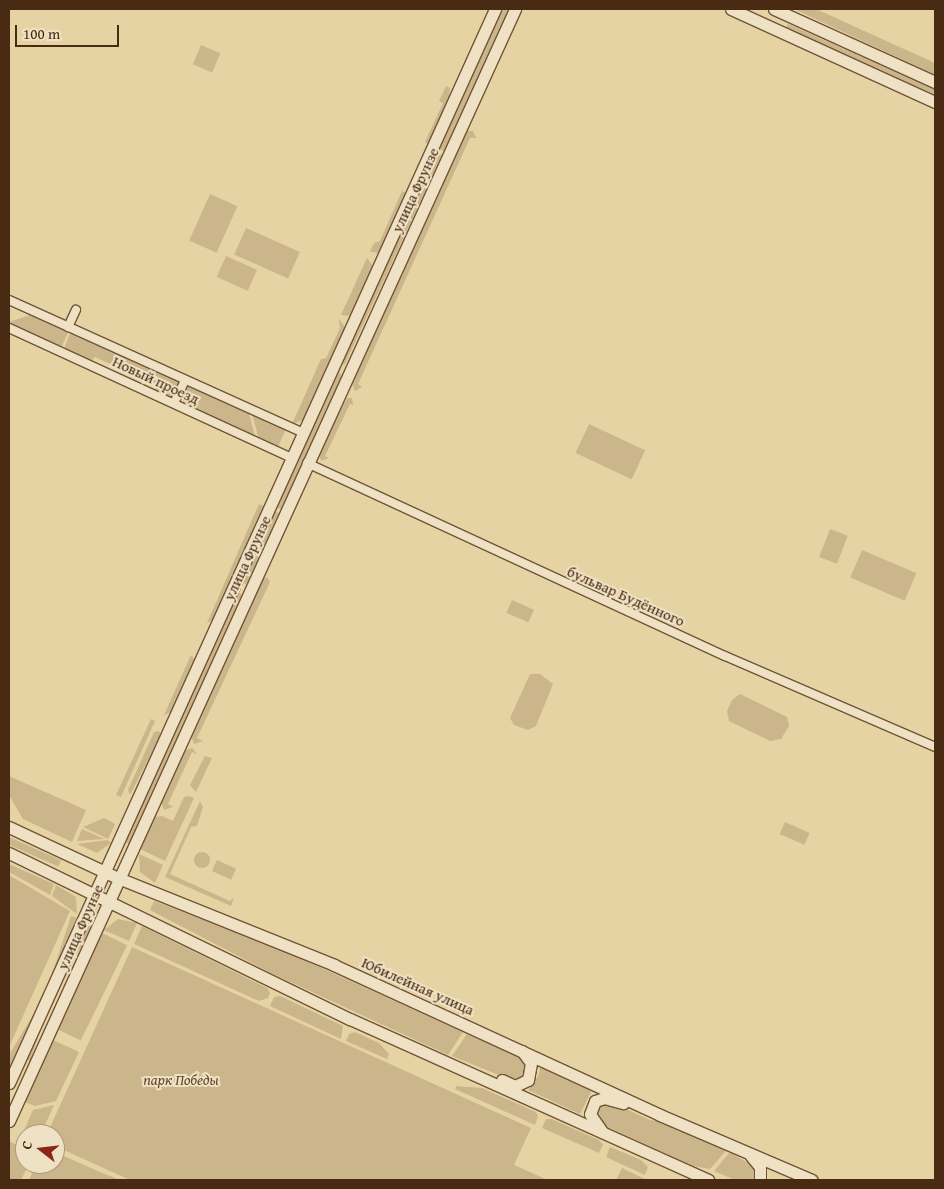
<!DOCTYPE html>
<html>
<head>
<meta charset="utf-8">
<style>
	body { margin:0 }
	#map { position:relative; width:944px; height:1189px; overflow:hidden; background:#e6d3a4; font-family:"Gentium Book Plus",serif }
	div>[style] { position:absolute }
	.green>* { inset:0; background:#cbb68b; transform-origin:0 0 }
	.round { border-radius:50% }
	.roads { filter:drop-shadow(1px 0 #705437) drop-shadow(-1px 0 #705437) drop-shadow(0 1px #705437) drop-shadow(0 -1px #705437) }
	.street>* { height:8px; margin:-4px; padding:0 4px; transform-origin:4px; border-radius:4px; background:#efe2c4 }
	.secondary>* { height:11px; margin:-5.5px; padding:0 5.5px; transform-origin:5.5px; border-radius:5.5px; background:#efe2c4 }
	span { translate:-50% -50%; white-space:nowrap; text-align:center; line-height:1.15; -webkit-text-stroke:4px #efe2c4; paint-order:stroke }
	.street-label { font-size:15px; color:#492a13 }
	.park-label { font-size:15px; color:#63462b; font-style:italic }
	.frame { position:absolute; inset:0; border:10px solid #492a13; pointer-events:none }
	.north { position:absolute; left:15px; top:1124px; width:50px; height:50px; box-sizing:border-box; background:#efe2c4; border:1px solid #ad987d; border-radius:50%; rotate:286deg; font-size:14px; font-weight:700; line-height:20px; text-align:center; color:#492a13 }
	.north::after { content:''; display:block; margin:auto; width:18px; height:22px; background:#8f2418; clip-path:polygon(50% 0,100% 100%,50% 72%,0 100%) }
	.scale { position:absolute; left:15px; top:25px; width:104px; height:22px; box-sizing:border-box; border:2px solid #492a13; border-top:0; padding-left:6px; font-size:15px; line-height:18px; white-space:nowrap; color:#492a13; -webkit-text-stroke:4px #efe2c4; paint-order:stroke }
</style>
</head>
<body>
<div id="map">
	<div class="green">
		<i style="clip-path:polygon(502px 9px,508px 9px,508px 12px,444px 151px,439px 149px)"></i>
		<i style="clip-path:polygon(794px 9px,816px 9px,935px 63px,935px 75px)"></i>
		<i style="left:788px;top:24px;width:161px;height:5px;rotate:24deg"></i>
		<i style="left:201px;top:45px;width:21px;height:21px;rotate:23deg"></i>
		<i style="clip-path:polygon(446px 86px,450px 88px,449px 99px,428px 144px,425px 142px,443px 103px,439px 101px)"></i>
		<i style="clip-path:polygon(467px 131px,473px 131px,476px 138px,470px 138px,358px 384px,362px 387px,355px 391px,351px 382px)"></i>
		<i style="clip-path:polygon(437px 153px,442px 155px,344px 366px,342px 360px)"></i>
		<i style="clip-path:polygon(402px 191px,406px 193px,379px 253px,370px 252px,374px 243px,380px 241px)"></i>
		<i style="left:210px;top:194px;width:30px;height:51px;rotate:24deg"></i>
		<i style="left:246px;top:228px;width:59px;height:29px;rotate:24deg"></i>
		<i style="left:226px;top:256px;width:34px;height:23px;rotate:24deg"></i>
		<i style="clip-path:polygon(367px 258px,373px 266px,352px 313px,348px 316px,341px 315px)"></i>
		<i style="clip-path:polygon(33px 314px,69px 330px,61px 348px,9px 324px,9px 322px)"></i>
		<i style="clip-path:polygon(339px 319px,345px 327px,303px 420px,292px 424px,321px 359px,326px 358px,340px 328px)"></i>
		<i style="clip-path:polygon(71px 331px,179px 380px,174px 398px,155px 391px,155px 385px,95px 357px,90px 362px,64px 349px)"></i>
		<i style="clip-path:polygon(339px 372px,342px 376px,281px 509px,276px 507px)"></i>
		<i style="clip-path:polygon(190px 385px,249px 413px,255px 437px,182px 404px,185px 387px)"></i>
		<i style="clip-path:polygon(347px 398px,352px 398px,353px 405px,350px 404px,325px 456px,329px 458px,321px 461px,319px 452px)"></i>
		<i style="clip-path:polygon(252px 414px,286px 429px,278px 447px,259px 439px)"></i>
		<i style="left:589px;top:424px;width:62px;height:32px;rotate:25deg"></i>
		<i style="clip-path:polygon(259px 504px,264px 506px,213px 620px,207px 623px)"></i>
		<i style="clip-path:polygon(274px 511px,279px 513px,248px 583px,244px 584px,243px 579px)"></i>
		<i style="left:830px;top:529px;width:19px;height:30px;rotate:21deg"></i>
		<i style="left:862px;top:550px;width:59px;height:30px;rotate:23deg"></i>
		<i style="clip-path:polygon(267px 577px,270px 582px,197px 738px,203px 741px,194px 744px,191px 735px,261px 580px)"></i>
		<i style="clip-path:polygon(240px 593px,242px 596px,129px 844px,124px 841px,237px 594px)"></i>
		<i style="left:512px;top:600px;width:24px;height:14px;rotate:24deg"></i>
		<i style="clip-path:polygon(191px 655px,195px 660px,171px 712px,164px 715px)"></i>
		<i style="clip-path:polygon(530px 674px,540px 674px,553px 684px,536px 726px,528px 730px,514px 725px,510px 718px)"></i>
		<i style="clip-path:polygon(740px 694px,787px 717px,789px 726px,781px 739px,770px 741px,729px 721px,727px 711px,732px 700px)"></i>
		<i style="clip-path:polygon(151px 719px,155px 721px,121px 797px,116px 795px)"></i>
		<i style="clip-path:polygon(159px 731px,161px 735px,130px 795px,128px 790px,154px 732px)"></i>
		<i style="clip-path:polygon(192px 748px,197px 754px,192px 752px,168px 804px,173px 807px,164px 810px,161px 802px,184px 751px)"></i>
		<i style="clip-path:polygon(205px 756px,212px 758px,196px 792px,190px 785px)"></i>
		<i style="clip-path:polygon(9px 776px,86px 810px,72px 842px,23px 819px,9px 795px)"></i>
		<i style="clip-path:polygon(189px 796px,194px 798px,165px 861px,140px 849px,155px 817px,162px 816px,173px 821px,184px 797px)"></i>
		<i style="clip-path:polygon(200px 801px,203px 807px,197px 826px,191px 827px,170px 874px,230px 901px,234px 897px,231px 906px,165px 877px)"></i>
		<i style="clip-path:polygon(104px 818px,115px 824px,108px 839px,83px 827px)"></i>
		<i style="left:785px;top:822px;width:27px;height:13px;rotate:24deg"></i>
		<i style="clip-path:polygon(82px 829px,104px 839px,77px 841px)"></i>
		<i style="left:9px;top:837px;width:57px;height:7px;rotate:24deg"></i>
		<i style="clip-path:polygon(108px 840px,111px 843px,97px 853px,77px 844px)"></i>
		<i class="round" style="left:194px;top:852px;width:16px;height:16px"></i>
		<i style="clip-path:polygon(139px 854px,163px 865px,155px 883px,140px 872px)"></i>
		<i style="left:217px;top:860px;width:21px;height:12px;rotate:25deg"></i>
		<i style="clip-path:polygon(9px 864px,54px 884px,50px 895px,9px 872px)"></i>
		<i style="clip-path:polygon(9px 875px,70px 911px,9px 1047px)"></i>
		<i style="clip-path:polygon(56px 885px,76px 897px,77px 914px,52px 896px)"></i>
		<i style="clip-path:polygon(154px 901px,280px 949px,463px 1032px,448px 1055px,271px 973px,150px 910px)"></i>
		<i style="left:71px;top:916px;width:6px;height:151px;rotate:18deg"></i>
		<i style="clip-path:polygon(118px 919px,137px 923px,129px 941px,104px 930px)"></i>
		<i style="left:87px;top:925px;width:6px;height:189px;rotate:31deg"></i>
		<i style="clip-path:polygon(142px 926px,267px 988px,270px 993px,268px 998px,259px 1001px,134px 944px)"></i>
		<i style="left:102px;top:933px;width:28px;height:106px;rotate:26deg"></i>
		<i style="clip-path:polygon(132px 947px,531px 1128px,514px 1165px,548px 1180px,130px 1180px,55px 1146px,55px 1134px,47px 1134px)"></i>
		<i style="clip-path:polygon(280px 996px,343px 1026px,341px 1039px,270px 1006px,274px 997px)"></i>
		<i style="clip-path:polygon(355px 1032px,379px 1043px,389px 1054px,387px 1059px,346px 1041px,349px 1034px)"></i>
		<i style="clip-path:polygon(467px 1034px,525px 1060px,527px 1072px,518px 1081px,511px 1080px,452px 1056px)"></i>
		<i style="clip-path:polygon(53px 1040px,79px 1052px,56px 1101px,35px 1106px,25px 1102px)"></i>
		<i style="clip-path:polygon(540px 1066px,592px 1090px,580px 1114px,528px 1090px,539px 1075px)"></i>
		<i style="clip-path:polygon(456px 1086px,482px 1088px,536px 1112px,538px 1116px,535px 1125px,455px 1089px)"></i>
		<i style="clip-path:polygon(611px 1102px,650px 1120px,663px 1122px,726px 1151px,710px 1169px,693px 1166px,599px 1123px,596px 1119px,595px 1104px)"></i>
		<i style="clip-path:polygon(54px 1105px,41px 1134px,23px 1133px,33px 1110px)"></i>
		<i style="clip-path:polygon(546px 1119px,552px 1119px,599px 1140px,603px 1145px,599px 1153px,542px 1128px)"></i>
		<i style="clip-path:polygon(9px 1141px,25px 1149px,25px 1164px,29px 1164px,21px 1180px,9px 1180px)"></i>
		<i style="clip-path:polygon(610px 1147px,641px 1160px,648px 1167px,645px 1175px,606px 1157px)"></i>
		<i style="clip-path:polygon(55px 1152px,100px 1172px,120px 1180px,29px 1180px,36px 1164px,55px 1164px)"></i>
		<i style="clip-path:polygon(730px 1152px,756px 1168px,755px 1180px,735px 1180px,714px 1171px)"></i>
		<i style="clip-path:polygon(622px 1168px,647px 1180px,616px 1180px)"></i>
	</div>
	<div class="roads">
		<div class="street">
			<i style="left:9px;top:300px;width:323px;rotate:24.3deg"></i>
			<i style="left:68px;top:327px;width:19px;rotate:-65deg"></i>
			<i style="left:9px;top:328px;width:311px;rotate:24.7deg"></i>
			<i style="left:174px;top:403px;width:25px;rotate:-64deg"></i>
			<i style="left:307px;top:463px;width:460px;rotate:24.8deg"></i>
			<i style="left:725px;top:656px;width:229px;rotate:23.4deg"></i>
		</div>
		<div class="secondary">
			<i style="left:731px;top:9px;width:224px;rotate:24.5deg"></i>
			<i style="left:774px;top:9px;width:177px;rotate:24.4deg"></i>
			<i style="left:9px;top:827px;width:120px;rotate:25.1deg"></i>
			<i style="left:118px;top:878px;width:233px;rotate:21.9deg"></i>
			<i style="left:334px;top:965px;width:359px;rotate:24.7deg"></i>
			<i style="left:660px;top:1115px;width:165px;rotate:23.2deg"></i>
			<i style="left:9px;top:853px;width:379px;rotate:26deg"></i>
			<i style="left:350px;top:1019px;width:393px;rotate:24.2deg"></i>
			<i style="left:502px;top:1080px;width:14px;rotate:25deg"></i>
			<i style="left:515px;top:1086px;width:14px;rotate:-25deg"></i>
			<i style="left:528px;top:1080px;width:17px;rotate:-80deg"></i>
			<i style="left:531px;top:1063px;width:15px;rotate:-127deg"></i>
			<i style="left:9px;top:1083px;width:1179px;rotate:-65.65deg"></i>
			<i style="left:9px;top:1121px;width:1222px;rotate:-65.53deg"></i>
			<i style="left:601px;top:1130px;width:19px;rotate:-125deg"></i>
			<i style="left:590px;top:1114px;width:14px;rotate:-69deg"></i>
			<i style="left:595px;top:1101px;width:9px;rotate:-18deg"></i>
			<i style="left:604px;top:1098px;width:20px;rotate:15deg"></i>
			<i style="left:751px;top:1156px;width:14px;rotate:51deg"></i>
			<i style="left:760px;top:1167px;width:13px;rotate:90deg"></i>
		</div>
	</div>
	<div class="street-label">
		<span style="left:415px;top:190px;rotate:-65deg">улица Фрунзе</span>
		<span style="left:156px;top:380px;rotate:25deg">Новый проезд</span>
		<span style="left:247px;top:558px;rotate:-65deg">улица Фрунзе</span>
		<span style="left:626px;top:596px;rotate:24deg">бульвар Будённого</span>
		<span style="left:80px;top:927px;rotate:-66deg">улица Фрунзе</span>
		<span style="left:418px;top:986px;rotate:24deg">Юбилейная улица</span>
	</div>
	<div class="park-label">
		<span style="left:181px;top:1080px">парк Победы</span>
	</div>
	<div class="frame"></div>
	<div class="north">С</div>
	<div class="scale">100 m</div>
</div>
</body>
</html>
